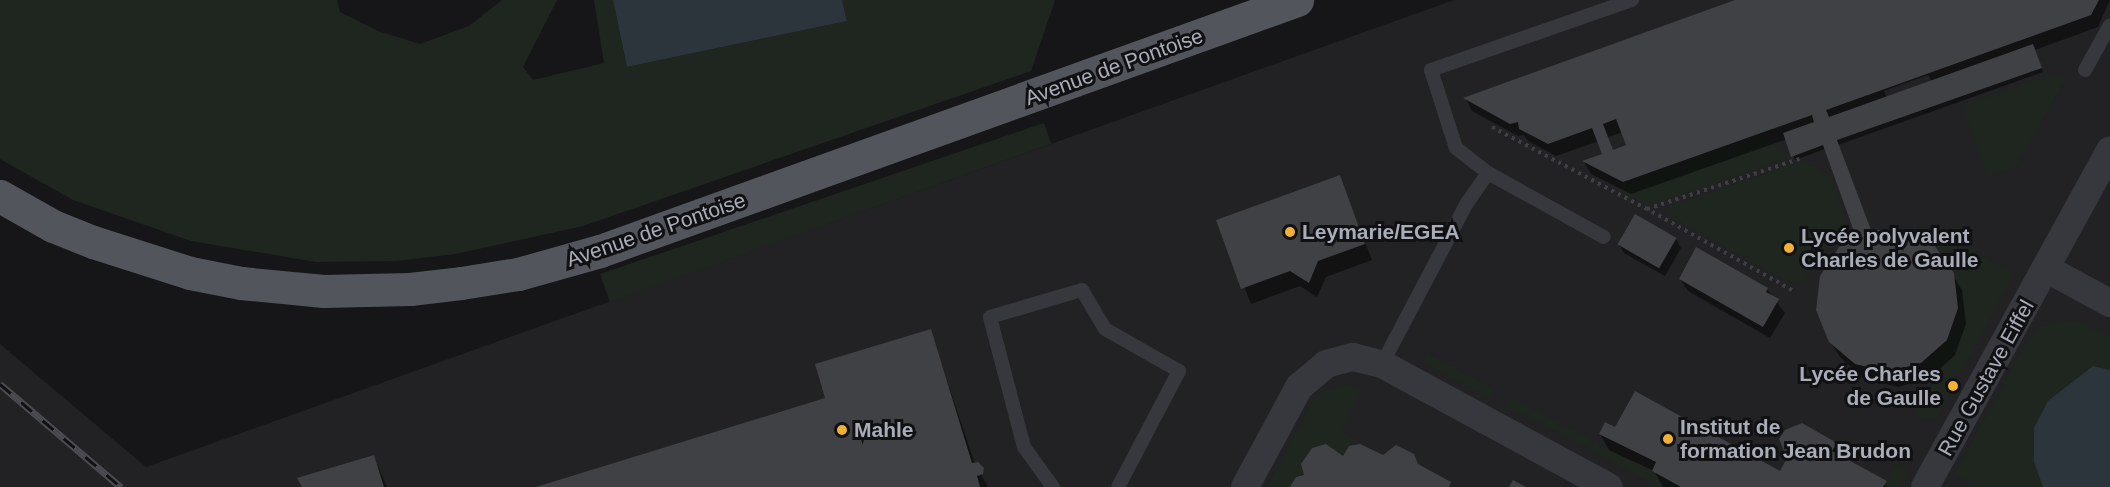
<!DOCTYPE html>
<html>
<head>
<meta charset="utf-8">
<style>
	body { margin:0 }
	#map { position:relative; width:2110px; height:487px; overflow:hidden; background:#161618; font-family:Arial,sans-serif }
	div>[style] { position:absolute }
	.built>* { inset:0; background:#222225 }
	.green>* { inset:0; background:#1e261f; transform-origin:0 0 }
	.water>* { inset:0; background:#2c353c }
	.shadow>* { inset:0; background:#0007 }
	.building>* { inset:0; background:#404145; transform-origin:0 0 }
	.path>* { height:4px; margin-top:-2px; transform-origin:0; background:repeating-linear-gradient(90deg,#3d3f44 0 3px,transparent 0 7.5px) }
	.service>* { height:14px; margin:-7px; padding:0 7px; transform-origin:7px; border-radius:7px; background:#37383d }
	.minor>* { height:28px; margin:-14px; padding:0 14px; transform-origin:14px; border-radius:14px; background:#37383d }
	.primary>* { height:33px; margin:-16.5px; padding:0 16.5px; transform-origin:16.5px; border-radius:16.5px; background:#53555c }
	.rail>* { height:7px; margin-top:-3.5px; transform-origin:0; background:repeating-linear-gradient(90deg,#111113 0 14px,#4a4c52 0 28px); box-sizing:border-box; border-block:2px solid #4a4c52 }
	.dots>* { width:16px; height:16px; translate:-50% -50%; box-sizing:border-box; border:3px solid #111113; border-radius:50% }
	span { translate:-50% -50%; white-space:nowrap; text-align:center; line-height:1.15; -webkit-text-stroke:6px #111113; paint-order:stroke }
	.street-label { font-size:21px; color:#a8adb8 }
	.poi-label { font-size:21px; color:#a8adb8; font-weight:700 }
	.left { translate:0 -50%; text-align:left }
	.right { translate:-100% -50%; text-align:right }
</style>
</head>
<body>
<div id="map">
	<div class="built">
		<i style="clip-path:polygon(1454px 0,2110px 0,2110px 487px,0 487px,0 344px,146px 467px)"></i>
	</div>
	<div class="green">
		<i style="clip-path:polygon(0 0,337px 0,340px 12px,378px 31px,420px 44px,469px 26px,502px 0,557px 0,523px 67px,533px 80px,604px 63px,594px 0,613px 0,627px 67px,847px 21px,842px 0,1055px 0,1031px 71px,583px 226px,455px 254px,396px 261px,316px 262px,191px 241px,73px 200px,0 159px)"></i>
		<i style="clip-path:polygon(2056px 73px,2067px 77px,2016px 167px,1987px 177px,1962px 105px)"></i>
		<i style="clip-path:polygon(1044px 123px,1051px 144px,610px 302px,600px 274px)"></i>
		<i style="clip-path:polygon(1759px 137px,1791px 157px,1648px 206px,1621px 192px,1627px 183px)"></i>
		<i style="clip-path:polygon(1804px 161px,1830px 175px,1847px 221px,1842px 233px,1817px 256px,1804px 283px,1784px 280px,1668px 215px,1665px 208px)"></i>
		<i style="clip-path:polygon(1939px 232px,2014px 273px,1937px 418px,1925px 420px,1918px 418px,1913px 402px,1930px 396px,1922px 368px,1949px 338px,1961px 309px,1955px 274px,1935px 245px)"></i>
		<i style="clip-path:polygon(2075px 320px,2110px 337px,2110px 370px,2092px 367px,2048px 401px,2034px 462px,2043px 487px,1978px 487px,1959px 477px,1955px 473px,2029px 338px,2048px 323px)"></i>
		<i style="left:1428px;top:353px;width:75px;height:11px;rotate:28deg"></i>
		<i style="clip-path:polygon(1345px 384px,1362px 388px,1341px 432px,1353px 438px,1343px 456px,1326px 444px,1312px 448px,1301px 464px,1304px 475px,1296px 477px,1290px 487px,1267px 487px,1312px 402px,1322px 392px)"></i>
		<i style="left:1510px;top:397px;width:91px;height:10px;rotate:27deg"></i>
		<i style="clip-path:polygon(1594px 441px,1652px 471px,1681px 487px,1659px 487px,1589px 450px)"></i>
		<i style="clip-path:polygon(1896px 464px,1909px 471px,1900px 487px,1883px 487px)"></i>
	</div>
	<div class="water">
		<i style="clip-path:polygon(613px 0,842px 0,847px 21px,627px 67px)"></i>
		<i style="clip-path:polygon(2093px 366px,2110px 370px,2110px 487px,2043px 487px,2034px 462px,2034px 428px,2048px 401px)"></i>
	</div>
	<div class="shadow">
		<i style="clip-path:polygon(evenodd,1739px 0,2110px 0,2098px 27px,2035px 50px,2043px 72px,1838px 145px,1871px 232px,1952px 274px,1962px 290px,1966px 324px,1955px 355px,1930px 378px,1898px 387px,1865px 379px,1840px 357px,1830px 341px,1858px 238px,1825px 149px,1795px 160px,1787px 139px,1631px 194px,1591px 174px,1584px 162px,1604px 155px,1599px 141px,1556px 156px,1528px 141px,1524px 135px,1518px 136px,1472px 111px,1466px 99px,1739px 0,1928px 75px,1932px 82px,1887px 98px,1884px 91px,1928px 75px,1739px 0,1623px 132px,1628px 146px,1613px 152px,1608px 137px,1623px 132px)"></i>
		<i style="clip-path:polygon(1339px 177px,1372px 260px,1326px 277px,1317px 297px,1300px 286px,1251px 304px,1218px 221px)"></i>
		<i style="clip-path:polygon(1676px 239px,1681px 248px,1665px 276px,1624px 253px,1619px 244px)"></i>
		<i style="clip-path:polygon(1680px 279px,1767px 289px,1785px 313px,1770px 338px,1688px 291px)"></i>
		<i style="clip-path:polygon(930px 330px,975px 464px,988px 487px,540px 487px,827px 399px)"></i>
		<i style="clip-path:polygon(1615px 429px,1781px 473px,1836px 444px,1845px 460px,1888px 487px,1663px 487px,1654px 471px,1609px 450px,1600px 434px)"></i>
		<i style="clip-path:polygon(374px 457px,387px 487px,304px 487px)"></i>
	</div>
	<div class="building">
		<i style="clip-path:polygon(evenodd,1735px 0,2099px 0,2091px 15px,1826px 110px,1829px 117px,2033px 44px,2042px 68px,1837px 140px,1871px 230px,1903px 230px,1934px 245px,1954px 273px,1958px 308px,1947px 340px,1921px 363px,1888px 372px,1855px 364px,1829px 342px,1816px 310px,1820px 276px,1839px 247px,1856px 237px,1823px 145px,1791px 157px,1783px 133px,1814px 122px,1812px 115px,1623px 182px,1582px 161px,1602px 154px,1592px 128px,1548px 144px,1519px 129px,1518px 122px,1510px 124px,1463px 98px,1735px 0,1616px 119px,1626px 145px,1613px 150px,1603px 124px,1616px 119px)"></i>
		<i style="clip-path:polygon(1340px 175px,1365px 244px,1318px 261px,1309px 283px,1290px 271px,1241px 289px,1216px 220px)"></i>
		<i style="left:1635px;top:214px;width:48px;height:35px;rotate:30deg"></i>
		<i style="clip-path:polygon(1696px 247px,1768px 288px,1766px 292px,1779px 299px,1763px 327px,1679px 279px)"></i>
		<i style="clip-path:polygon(931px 329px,972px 463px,978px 462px,984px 468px,983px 474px,977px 476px,980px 487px,536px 487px,825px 398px,815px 364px)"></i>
		<i style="clip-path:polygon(1635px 391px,1780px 471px,1787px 458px,1779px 439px,1785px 430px,1802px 423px,1837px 443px,1832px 451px,1887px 481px,1883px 487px,1681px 487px,1652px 471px,1656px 462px,1599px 434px,1605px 422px,1615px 427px)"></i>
		<i style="clip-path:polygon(1326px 444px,1343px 456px,1349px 446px,1360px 444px,1383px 455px,1396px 445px,1414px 454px,1418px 464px,1451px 482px,1449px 487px,1290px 487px,1296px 477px,1304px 475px,1301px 464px,1312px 448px)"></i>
		<i style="clip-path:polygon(374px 455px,384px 487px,302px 487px,297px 478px)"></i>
		<i style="clip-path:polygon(1513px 480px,1526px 487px,1509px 487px)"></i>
	</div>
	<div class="path">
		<i style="left:1492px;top:127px;width:175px;rotate:27.9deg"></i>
		<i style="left:1792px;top:290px;width:166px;rotate:-150.8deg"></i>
		<i style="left:1647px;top:209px;width:163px;rotate:-18.2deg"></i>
	</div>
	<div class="service">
		<i style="left:2085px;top:70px;width:51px;rotate:-60.9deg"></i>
		<i style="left:1488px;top:173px;width:41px;rotate:-142deg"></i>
		<i style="left:1456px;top:148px;width:82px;rotate:-107.8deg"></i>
		<i style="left:1431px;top:70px;width:213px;rotate:-19.2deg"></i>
		<i style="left:1382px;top:364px;width:182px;rotate:-62.2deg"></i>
		<i style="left:1467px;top:203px;width:37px;rotate:-55deg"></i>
		<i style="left:1488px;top:173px;width:132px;rotate:28.9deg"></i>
		<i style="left:1053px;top:487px;width:49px;rotate:-125.9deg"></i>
		<i style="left:1024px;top:447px;width:134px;rotate:-104.7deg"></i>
		<i style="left:990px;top:317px;width:96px;rotate:-16.4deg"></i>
		<i style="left:1082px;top:290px;width:45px;rotate:59.5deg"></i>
		<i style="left:1105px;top:329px;width:85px;rotate:29.6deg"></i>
		<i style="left:1179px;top:371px;width:131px;rotate:117.7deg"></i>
	</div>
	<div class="minor">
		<i style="left:2047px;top:269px;width:72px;rotate:28.4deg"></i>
		<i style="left:1245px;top:487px;width:114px;rotate:-61.6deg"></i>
		<i style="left:1299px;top:387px;width:35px;rotate:-40deg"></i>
		<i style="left:1326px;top:364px;width:28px;rotate:-15deg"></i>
		<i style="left:1353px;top:357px;width:30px;rotate:14deg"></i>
		<i style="left:1382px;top:364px;width:258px;rotate:28.5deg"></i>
		<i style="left:1925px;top:487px;width:384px;rotate:-61.2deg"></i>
	</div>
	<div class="primary">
		<i style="left:0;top:196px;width:61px;rotate:29.5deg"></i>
		<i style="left:53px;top:226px;width:43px;rotate:21.8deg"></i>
		<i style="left:93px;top:242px;width:102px;rotate:17.7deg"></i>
		<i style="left:190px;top:273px;width:52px;rotate:11.1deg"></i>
		<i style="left:241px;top:283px;width:83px;rotate:5.5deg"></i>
		<i style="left:324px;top:291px;width:86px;rotate:-1.3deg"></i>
		<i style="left:410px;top:289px;width:51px;rotate:-6.7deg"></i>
		<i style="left:461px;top:283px;width:58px;rotate:-9deg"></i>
		<i style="left:518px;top:274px;width:85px;rotate:-15.7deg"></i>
		<i style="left:600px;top:251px;width:741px;rotate:-19.8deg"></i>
	</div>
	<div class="rail">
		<i style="left:0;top:384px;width:159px;rotate:40.4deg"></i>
	</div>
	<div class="dots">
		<i style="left:1290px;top:232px;background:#f2b134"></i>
		<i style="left:1789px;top:248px;background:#f2b134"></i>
		<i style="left:1953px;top:386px;background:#f2b134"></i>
		<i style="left:842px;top:430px;background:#f2b134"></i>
		<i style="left:1668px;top:439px;background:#f2b134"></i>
	</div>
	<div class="street-label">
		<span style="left:1114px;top:67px;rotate:-20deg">Avenue de Pontoise</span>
		<span style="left:656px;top:230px;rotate:-19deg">Avenue de Pontoise</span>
		<span style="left:1986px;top:378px;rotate:-61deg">Rue Gustave Eiffel</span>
	</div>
	<div class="poi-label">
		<span class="left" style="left:1302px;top:232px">Leymarie/EGEA</span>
		<span class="left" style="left:1801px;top:248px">Lycée polyvalent<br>Charles de Gaulle</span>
		<span class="right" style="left:1941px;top:386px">Lycée Charles<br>de Gaulle</span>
		<span class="left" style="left:1680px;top:439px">Institut de<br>formation Jean Brudon</span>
		<span class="left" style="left:854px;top:430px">Mahle</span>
	</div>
</div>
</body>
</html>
